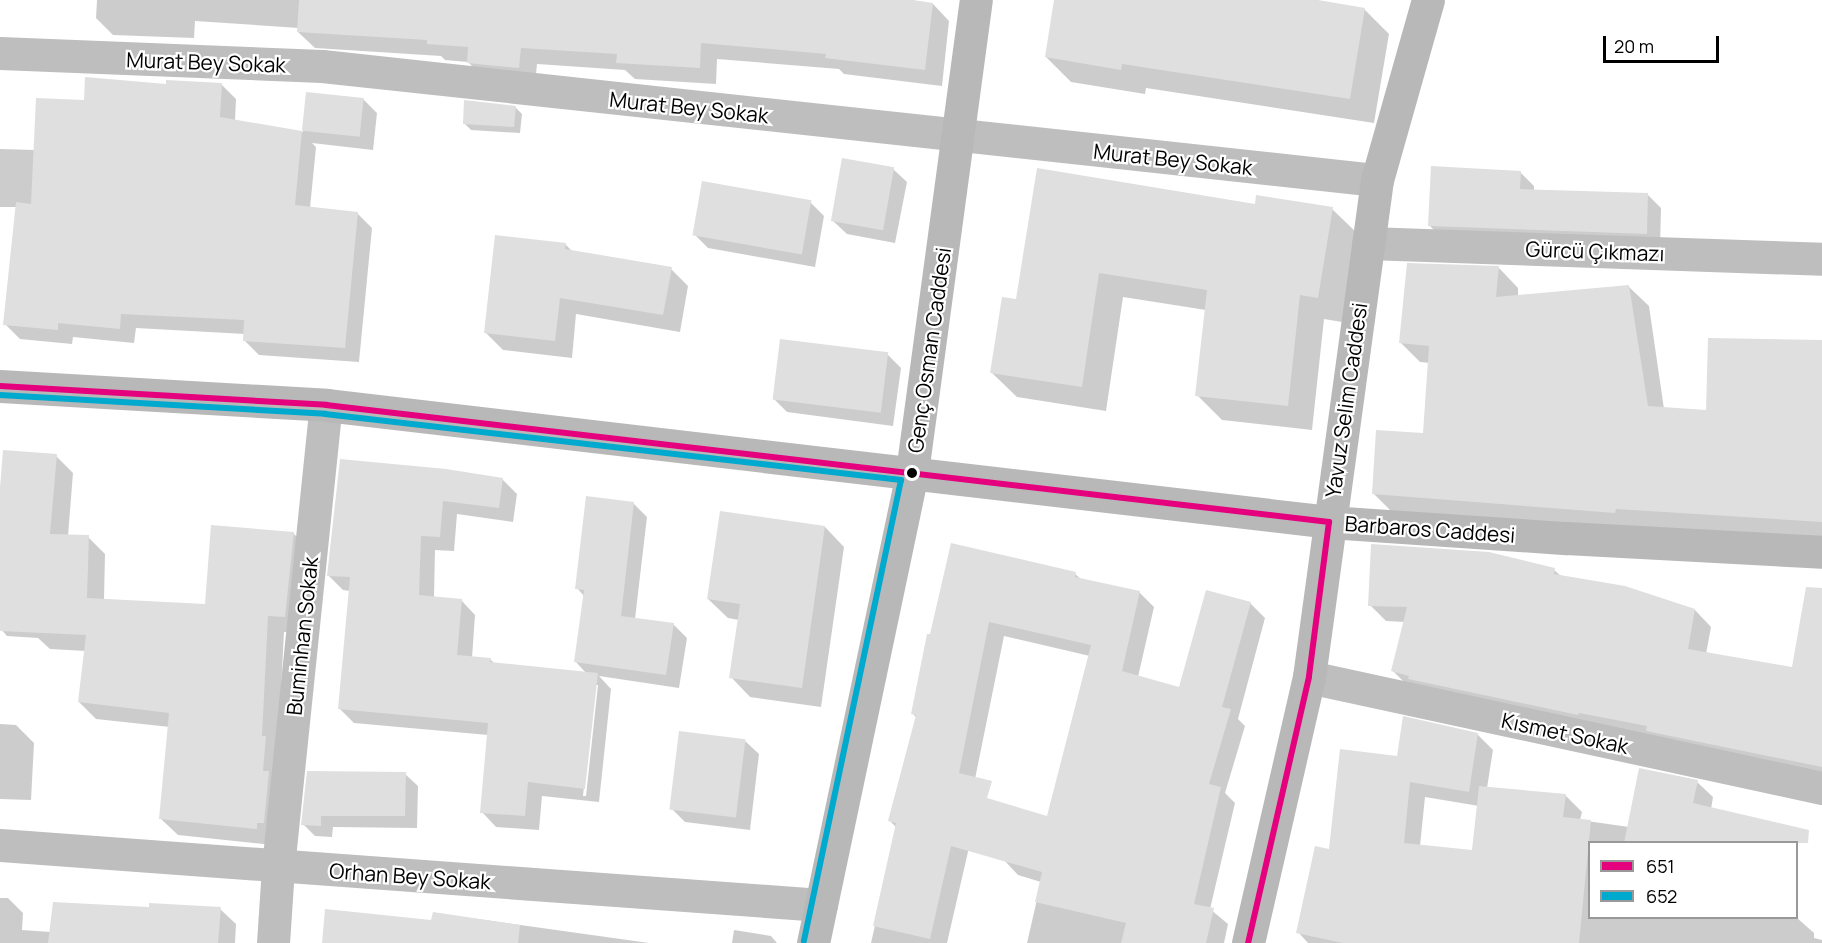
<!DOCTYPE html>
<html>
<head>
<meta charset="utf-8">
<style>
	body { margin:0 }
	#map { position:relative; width:1822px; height:943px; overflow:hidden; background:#fff; font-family:Manrope,sans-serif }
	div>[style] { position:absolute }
	.shadow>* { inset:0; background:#0003 }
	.building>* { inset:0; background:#dfdfdf; transform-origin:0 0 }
	.street>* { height:33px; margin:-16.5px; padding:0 16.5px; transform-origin:16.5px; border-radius:16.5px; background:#bebebe }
	.secondary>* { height:33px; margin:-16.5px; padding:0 16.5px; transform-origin:16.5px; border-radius:16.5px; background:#b8b8b8 }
	.bus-1>* { height:6px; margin:-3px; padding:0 3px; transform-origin:3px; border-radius:3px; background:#e5007d }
	.bus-2>* { height:6px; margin:-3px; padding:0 3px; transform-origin:3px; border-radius:3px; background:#00a9ce }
	.dots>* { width:16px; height:16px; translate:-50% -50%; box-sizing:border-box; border:3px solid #fff; border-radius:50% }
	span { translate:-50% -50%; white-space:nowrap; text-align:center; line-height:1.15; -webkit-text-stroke:4.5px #fff; paint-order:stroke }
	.street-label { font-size:21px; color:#000 }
	.legend { position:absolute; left:1588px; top:841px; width:210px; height:78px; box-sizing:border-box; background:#fff; border:2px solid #999; margin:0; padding:8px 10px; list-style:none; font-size:18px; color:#000 }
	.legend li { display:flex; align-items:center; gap:12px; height:30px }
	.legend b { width:30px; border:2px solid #999 }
	.scale { position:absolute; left:1603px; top:36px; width:116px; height:27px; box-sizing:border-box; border:3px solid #000; border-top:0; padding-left:8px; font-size:18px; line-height:21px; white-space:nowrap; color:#000; -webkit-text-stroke:4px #fff; paint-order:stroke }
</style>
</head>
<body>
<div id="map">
	<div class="shadow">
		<i style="clip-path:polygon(97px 0,901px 0,933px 4px,949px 21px,942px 86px,844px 74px,839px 69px,717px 59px,716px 84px,635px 79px,625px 70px,537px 64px,535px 84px,485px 79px,468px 62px,445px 60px,441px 56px,315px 48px,298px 32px,299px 28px,195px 21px,194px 38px,113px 35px,96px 18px)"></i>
		<i style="clip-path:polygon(1055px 0,1309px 0,1364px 9px,1389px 34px,1374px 123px,1146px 88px,1145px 94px,1071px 82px,1046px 57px)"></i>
		<i style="clip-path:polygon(221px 84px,236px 99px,235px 121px,303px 132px,307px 94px,363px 99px,377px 113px,373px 150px,312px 143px,316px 147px,310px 208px,357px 213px,372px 228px,359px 362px,259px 355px,244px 340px,245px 334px,136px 328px,134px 343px,73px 337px,72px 344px,20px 339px,5px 324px,17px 207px,0 207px,0 149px,35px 150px,85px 101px,167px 85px)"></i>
		<i style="clip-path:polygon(515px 107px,522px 114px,520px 133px,471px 130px,464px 123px)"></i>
		<i style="clip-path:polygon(893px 169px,907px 182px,895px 243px,847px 234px,833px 221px)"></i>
		<i style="clip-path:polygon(1520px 172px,1534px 186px,1534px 191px,1647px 194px,1661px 208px,1660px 247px,1443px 239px,1430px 226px)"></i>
		<i style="clip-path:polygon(810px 202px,824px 216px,815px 267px,708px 248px,694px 234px)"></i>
		<i style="clip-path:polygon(1256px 206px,1332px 209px,1357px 233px,1342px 322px,1324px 319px,1312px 430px,1222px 420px,1197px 395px,1206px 310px,1123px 297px,1106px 411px,1017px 397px,992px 373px,1017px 300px)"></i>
		<i style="clip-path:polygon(565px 244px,573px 252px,671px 269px,688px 286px,680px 332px,576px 314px,572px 358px,503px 350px,486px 333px)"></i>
		<i style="clip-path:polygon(1499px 268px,1518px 288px,1518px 296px,1629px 287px,1649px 306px,1664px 409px,1707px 411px,1822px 342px,1822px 539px,1393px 513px,1373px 493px,1424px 435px,1430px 363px,1420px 362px,1400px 342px)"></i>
		<i style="clip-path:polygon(887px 354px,901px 368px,893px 426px,787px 412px,773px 398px)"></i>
		<i style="clip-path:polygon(56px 456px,73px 473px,68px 536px,88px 537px,105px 554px,104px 600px,206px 606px,293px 533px,310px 550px,301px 633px,284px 632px,273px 845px,178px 835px,161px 819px,170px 727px,96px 719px,79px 702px,86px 651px,50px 649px,38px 638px,7px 636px,0 628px,0 506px)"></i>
		<i style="clip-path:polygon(evenodd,342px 461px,502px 479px,517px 494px,513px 522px,457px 514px,454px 551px,435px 550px,434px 598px,461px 600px,475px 615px,472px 658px,490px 659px,495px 664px,587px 674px,575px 661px,584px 596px,577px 588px,633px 503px,647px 517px,635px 619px,673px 624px,687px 638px,679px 688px,599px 676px,611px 689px,599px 802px,542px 796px,539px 830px,496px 827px,482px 812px,488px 735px,354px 723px,339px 708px,350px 591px,343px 590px,329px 576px,342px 461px,595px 685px,598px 685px,586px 796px,583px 796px,595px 685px)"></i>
		<i style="clip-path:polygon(825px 527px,844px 547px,821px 707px,750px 697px,731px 677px,739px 620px,728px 618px,708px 599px)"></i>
		<i style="clip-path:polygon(1554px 570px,1561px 576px,1695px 610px,1711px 627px,1706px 654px,1793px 669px,1822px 601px,1822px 779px,1409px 687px,1393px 671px,1405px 622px,1386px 621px,1370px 605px)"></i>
		<i style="clip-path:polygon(1075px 574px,1082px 580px,1139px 592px,1154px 607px,1138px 677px,1180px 689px,1250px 603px,1265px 618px,1238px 719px,1245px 726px,1225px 793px,1235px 803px,1210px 909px,1228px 924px,1224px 943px,1027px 943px,1041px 882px,1018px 875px,1004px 860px,1048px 818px,1090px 656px,1004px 636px,974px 784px,982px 791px,947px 943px,871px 943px,897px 828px,890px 821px,917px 718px,913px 714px,929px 636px)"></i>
		<i style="clip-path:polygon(0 724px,16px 725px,34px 743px,31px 800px,0 799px)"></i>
		<i style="clip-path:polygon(evenodd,1477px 734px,1493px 750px,1487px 788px,1566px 796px,1582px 812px,1580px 820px,1629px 827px,1697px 782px,1713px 797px,1711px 809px,1786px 842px,1590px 842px,1590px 918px,1796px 917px,1814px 933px,1814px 938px,1822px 940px,1822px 943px,1308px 943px,1298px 932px,1330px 851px,1398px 758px,1477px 734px,1425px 797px,1479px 806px,1474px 852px,1420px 846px,1425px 797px)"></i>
		<i style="clip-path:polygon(745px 741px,759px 754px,750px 830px,685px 822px,671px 808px)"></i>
		<i style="clip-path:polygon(405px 774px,418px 786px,417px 828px,333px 827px,332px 837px,315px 836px,303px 824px)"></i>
		<i style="clip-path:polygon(0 898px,8px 898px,23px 913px,22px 930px,51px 932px,150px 908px,220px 909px,236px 924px,235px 943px,0 943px)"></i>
		<i style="clip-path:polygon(434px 913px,649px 943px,323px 943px,432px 922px)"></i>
		<i style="clip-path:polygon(734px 930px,771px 936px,777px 943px,732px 943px)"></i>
	</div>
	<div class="building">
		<i style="clip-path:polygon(299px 0,913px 0,933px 3px,925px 70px,825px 58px,826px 54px,701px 43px,700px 68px,616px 63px,617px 54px,521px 48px,519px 68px,467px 63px,468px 47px,427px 44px,427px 40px,297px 32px)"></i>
		<i style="clip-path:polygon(1054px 0,1318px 0,1365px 8px,1350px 99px,1122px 64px,1121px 70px,1045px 57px)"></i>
		<i style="clip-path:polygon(85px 77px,166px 84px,166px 80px,222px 83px,220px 117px,302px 131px,295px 205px,358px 212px,345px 348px,243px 341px,244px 320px,121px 314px,120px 329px,58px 323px,58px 330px,3px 325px,16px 202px,31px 204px,36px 98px,84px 100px)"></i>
		<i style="left:306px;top:92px;width:58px;height:39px;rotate:6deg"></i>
		<i style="clip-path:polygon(464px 100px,516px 106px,514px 127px,463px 124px)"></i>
		<i style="left:842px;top:158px;width:53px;height:64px;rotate:10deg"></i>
		<i style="clip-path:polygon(1431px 166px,1521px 171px,1520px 189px,1648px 193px,1647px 234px,1428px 226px)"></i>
		<i style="clip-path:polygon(1037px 168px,1255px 204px,1256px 195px,1333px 207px,1318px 298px,1300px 295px,1288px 406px,1195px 396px,1207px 290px,1099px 273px,1082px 387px,990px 373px,1002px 297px,1016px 299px)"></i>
		<i style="left:702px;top:181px;width:111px;height:55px;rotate:10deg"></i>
		<i style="clip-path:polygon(495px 235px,566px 243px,565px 249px,672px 267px,663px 315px,560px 298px,555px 341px,484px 333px)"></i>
		<i style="clip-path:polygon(1407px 263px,1499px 266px,1496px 297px,1629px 285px,1648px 406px,1706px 410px,1708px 338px,1822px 340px,1822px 522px,1616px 509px,1615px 513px,1372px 494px,1376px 430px,1423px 433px,1429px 346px,1399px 343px)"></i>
		<i style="left:780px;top:339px;width:109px;height:61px;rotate:7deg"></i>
		<i style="clip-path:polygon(3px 450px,57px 454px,50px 534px,89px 535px,87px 598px,205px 604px,211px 525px,294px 532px,285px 617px,268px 616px,262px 736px,266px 736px,263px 771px,269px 771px,264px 823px,257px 823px,257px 829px,159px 819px,169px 713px,78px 702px,86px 635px,0 631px,0 488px)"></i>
		<i style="clip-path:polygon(340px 459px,446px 469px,503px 478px,499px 508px,443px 501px,440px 537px,421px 536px,419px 595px,462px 599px,457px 655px,491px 658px,490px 662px,598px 673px,585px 789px,528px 782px,525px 816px,480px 813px,488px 723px,338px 709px,350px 577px,327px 576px)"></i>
		<i style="clip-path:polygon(586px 496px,634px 502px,621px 616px,674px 623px,666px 675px,574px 662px,584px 590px,575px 589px)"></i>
		<i style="clip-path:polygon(720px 511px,825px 526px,802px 688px,729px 678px,740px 604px,707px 599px)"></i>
		<i style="clip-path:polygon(evenodd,951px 543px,1076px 572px,1075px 577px,1140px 591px,1122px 671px,1179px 687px,1206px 590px,1251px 602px,1222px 707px,1231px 709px,1209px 784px,1221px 787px,1194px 904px,1214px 908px,1206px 943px,1121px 943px,1126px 923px,1035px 902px,1042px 872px,951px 846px,930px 939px,873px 926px,896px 823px,888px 821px,916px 715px,911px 714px,927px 634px,930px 634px,951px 543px,989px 622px,1091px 645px,1047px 816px,987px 798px,992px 781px,959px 773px,989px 622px)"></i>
		<i style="clip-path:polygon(1371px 544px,1489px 552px,1555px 568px,1554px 574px,1625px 586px,1695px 609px,1688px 649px,1792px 667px,1806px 587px,1822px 588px,1822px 767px,1646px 731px,1647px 726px,1579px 713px,1578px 715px,1408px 679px,1409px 676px,1391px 671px,1407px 607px,1368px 606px)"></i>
		<i style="clip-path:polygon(1403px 716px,1478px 733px,1469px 792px,1410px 782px,1404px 843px,1472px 850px,1479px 786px,1566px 794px,1563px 817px,1591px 820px,1579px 943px,1343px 943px,1296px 933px,1315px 846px,1329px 849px,1340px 749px,1397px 756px)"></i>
		<i style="left:679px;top:731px;width:67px;height:79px;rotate:7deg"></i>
		<i style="clip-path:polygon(1639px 768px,1698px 780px,1693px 803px,1809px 830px,1808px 843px,1624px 843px)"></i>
		<i style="clip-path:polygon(307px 771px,406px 772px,405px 816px,321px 816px,321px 826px,301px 825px)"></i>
		<i style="clip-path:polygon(53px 902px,149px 907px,149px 903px,221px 907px,218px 943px,48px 943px)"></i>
		<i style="clip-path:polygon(325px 909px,431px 920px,433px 912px,520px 925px,518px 943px,322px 943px)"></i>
	</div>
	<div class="street">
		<i style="left:0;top:53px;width:322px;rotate:2.3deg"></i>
		<i style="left:322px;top:66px;width:1061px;rotate:6.17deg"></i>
		<i style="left:1368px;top:243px;width:454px;rotate:2deg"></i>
		<i style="left:1309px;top:677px;width:525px;rotate:12.21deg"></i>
		<i style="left:0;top:845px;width:823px;rotate:4.18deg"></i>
		<i style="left:273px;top:943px;width:76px;rotate:-86.2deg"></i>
		<i style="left:278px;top:867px;width:464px;rotate:-84.1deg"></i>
	</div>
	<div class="secondary">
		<i style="left:0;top:386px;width:327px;rotate:3.3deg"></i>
		<i style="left:326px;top:405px;width:1010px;rotate:6.65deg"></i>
		<i style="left:1329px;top:522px;width:238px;rotate:3.9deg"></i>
		<i style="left:1566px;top:538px;width:256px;rotate:3.1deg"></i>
		<i style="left:813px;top:943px;width:481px;rotate:-78.1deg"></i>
		<i style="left:912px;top:472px;width:476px;rotate:-82.3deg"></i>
		<i style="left:1248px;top:943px;width:273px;rotate:-77.1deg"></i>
		<i style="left:1309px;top:677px;width:502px;rotate:-82.21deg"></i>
		<i style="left:1377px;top:180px;width:187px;rotate:-74.2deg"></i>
	</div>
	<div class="bus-1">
		<i style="left:0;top:386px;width:327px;rotate:3.3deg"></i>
		<i style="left:326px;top:405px;width:1010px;rotate:6.65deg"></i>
		<i style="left:1329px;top:522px;width:156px;rotate:97.4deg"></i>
		<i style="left:1309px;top:677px;width:273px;rotate:102.9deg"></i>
	</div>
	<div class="bus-2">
		<i style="left:0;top:395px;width:326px;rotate:3.3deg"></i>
		<i style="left:325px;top:414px;width:580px;rotate:6.54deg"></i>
		<i style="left:901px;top:480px;width:471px;rotate:101.9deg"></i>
	</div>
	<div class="dots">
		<i style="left:912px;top:473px;background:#000"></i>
	</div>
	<div class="street-label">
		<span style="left:206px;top:62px;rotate:2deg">Murat Bey Sokak</span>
		<span style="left:689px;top:107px;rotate:6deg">Murat Bey Sokak</span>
		<span style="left:1173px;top:159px;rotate:6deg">Murat Bey Sokak</span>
		<span style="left:1595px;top:251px;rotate:2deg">Gürcü Çıkmazı</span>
		<span style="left:929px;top:350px;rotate:-82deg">Genç Osman Caddesi</span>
		<span style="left:1346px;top:400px;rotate:-82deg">Yavuz Selim Caddesi</span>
		<span style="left:1430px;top:529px;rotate:4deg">Barbaros Caddesi</span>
		<span style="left:302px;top:636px;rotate:-84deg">Buminhan Sokak</span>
		<span style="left:1565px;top:733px;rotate:12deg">Kısmet Sokak</span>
		<span style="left:410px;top:876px;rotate:4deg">Orhan Bey Sokak</span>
	</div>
	<ul class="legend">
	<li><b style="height:8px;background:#e5007d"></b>651</li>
	<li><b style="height:8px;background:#00a9ce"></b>652</li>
	</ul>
	<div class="scale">20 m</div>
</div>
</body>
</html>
